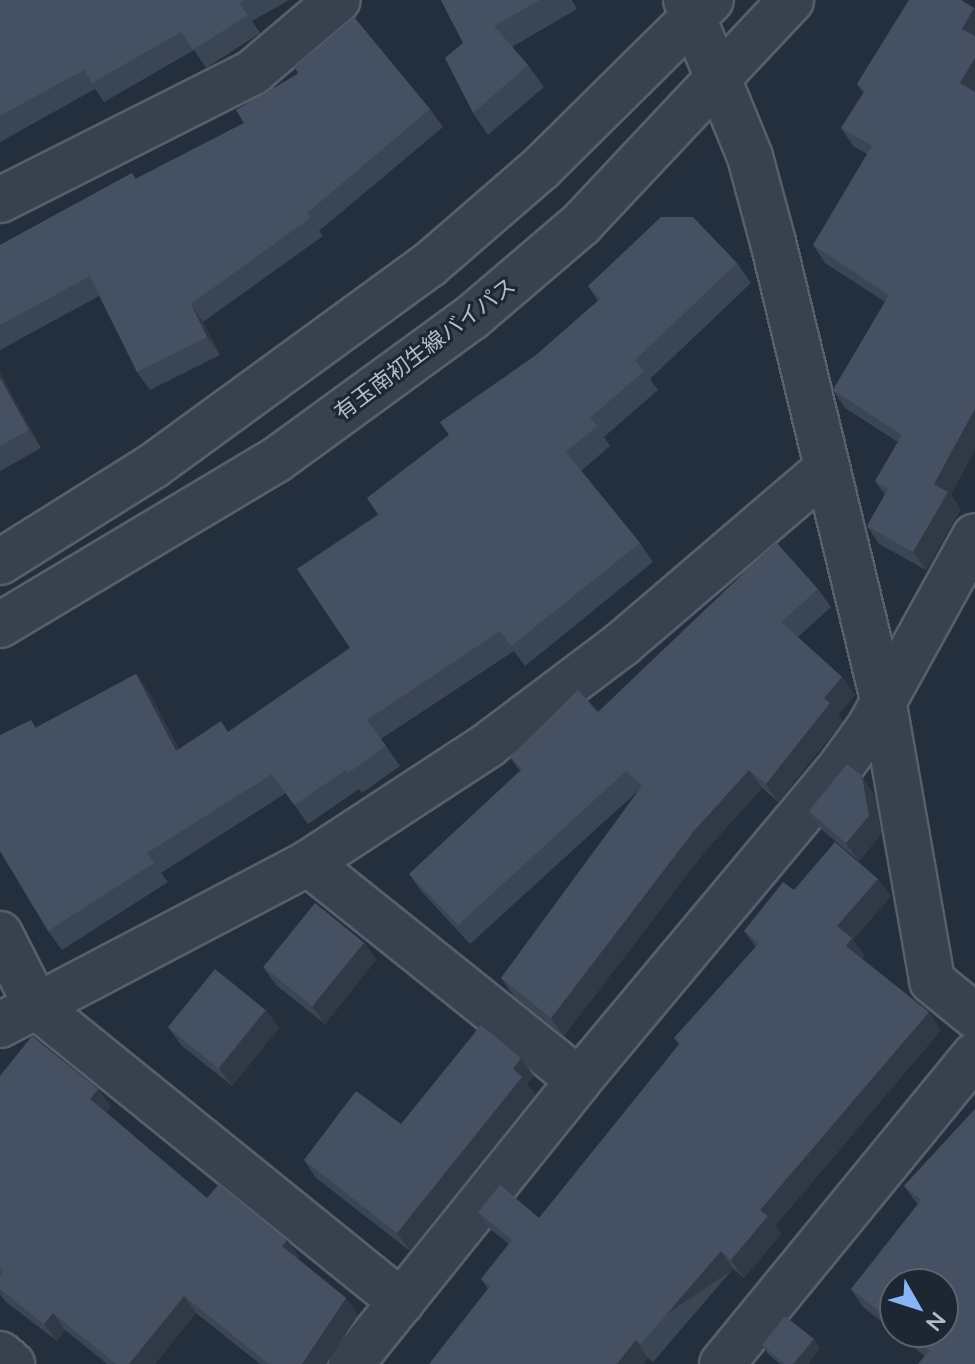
<!DOCTYPE html>
<html>
<head>
<meta charset="utf-8">
<style>
	body { margin:0 }
	#map { position:relative; width:975px; height:1364px; overflow:hidden; background:#242f3e; font-family:Mulish,"Noto Sans JP",sans-serif }
	div>[style] { position:absolute }
	.roads { filter:drop-shadow(2px 0 #565f6c) drop-shadow(-2px 0 #565f6c) drop-shadow(0 2px #565f6c) drop-shadow(0 -2px #565f6c) }
	.minor>* { height:44px; margin:-22px; padding:0 22px; transform-origin:22px; border-radius:22px; background:#38414e }
	.wall>* { inset:0; background:#3b4654 }
	.shaded-wall>* { inset:0; background:#303945; transform-origin:0 0 }
	.building>* { inset:0; background:#455162; transform-origin:0 0 }
	span { translate:-50% -50%; white-space:nowrap; text-align:center; line-height:1.15; -webkit-text-stroke:6px #1d2633; paint-order:stroke }
	.street-label { font-size:22px; color:#b4bcc9 }
	.north { position:absolute; left:879px; top:1268px; width:80px; height:80px; box-sizing:border-box; background:#1d2633; border:2px solid #59626f; border-radius:50%; rotate:129deg; font-size:22px; font-weight:700; line-height:32px; text-align:center; color:#b4bcc9 }
	.north::after { content:''; display:block; margin:auto; width:28px; height:36px; background:#8ab4f8; clip-path:polygon(50% 0,100% 100%,50% 72%,0 100%) }
</style>
</head>
<body>
<div id="map">
	<div class="roads">
		<div class="minor">
			<i style="left:686px;top:0;width:170px;rotate:67.8deg"></i>
			<i style="left:750px;top:157px;width:88px;rotate:74.9deg"></i>
			<i style="left:773px;top:242px;width:470px;rotate:76.5deg"></i>
			<i style="left:883px;top:699px;width:286px;rotate:80.1deg"></i>
			<i style="left:932px;top:981px;width:55px;rotate:39.1deg"></i>
			<i style="left:0;top:200px;width:284px;rotate:-26.8deg"></i>
			<i style="left:253px;top:72px;width:111px;rotate:-40.3deg"></i>
			<i style="left:0;top:562px;width:181px;rotate:-32.1deg"></i>
			<i style="left:153px;top:466px;width:341px;rotate:-36.1deg"></i>
			<i style="left:429px;top:265px;width:148px;rotate:-40.9deg"></i>
			<i style="left:541px;top:168px;width:239px;rotate:-44.7deg"></i>
			<i style="left:0;top:625px;width:322px;rotate:-30.9deg"></i>
			<i style="left:276px;top:460px;width:241px;rotate:-36.1deg"></i>
			<i style="left:471px;top:318px;width:145px;rotate:-40.5deg"></i>
			<i style="left:581px;top:224px;width:307px;rotate:-46.8deg"></i>
			<i style="left:308px;top:863px;width:347px;rotate:38.7deg"></i>
			<i style="left:0;top:934px;width:82px;rotate:63.1deg"></i>
			<i style="left:37px;top:1007px;width:469px;rotate:39deg"></i>
			<i style="left:0;top:1025px;width:348px;rotate:-27.7deg"></i>
			<i style="left:308px;top:863px;width:215px;rotate:-33.2deg"></i>
			<i style="left:488px;top:745px;width:168px;rotate:-37deg"></i>
			<i style="left:622px;top:644px;width:267px;rotate:-40.6deg"></i>
			<i style="left:0;top:1354px;width:16px;rotate:40deg"></i>
			<i style="left:351px;top:1364px;width:364px;rotate:-51.2deg"></i>
			<i style="left:579px;top:1080px;width:410px;rotate:-50.1deg"></i>
			<i style="left:842px;top:765px;width:46px;rotate:-53.9deg"></i>
			<i style="left:869px;top:728px;width:219px;rotate:-61.1deg"></i>
			<i style="left:722px;top:1364px;width:399px;rotate:-50.7deg"></i>
		</div>
	</div>
	<div class="wall">
		<i style="clip-path:polygon(0 0,289px 0,252px 21px,260px 33px,206px 68px,194px 50px,104px 102px,95px 89px,0 142px)"></i>
		<i style="clip-path:polygon(441px 0,572px 0,577px 9px,512px 47px,528px 65px,544px 87px,488px 135px,473px 113px,463px 43px)"></i>
		<i style="clip-path:polygon(909px 0,951px 495px,961px 509px,926px 570px,879px 544px,867px 526px,885px 495px,875px 481px,898px 442px,845px 408px,833px 390px,885px 302px,825px 263px,813px 245px,867px 154px,853px 146px,841px 128px,863px 93px,857px 84px)"></i>
		<i style="clip-path:polygon(294px 67px,430px 109px,443px 127px,319px 231px,323px 236px,203px 322px,220px 355px,150px 390px,137px 372px,99px 296px,0 350px,0 245px,132px 173px,136px 179px,244px 123px,298px 73px)"></i>
		<i style="clip-path:polygon(737px 263px,751px 283px,650px 379px,658px 390px,604px 437px,610px 446px,581px 471px,640px 543px,653px 562px,525px 666px,514px 651px,381px 739px,400px 766px,362px 793px,359px 789px,308px 824px,286px 793px,161px 873px,168px 882px,62px 950px,48px 931px,31px 720px,36px 728px,136px 674px,150px 694px,179px 749px,228px 732px,350px 648px,378px 515px,367px 498px,449px 435px,536px 355px,598px 301px,588px 286px)"></i>
		<i style="clip-path:polygon(0 373px,41px 448px,0 471px)"></i>
		<i style="clip-path:polygon(818px 589px,831px 607px,798px 637px,842px 677px,855px 695px,838px 715px,843px 721px,778px 802px,762px 788px,706px 850px,564px 1036px,514px 996px,501px 978px,639px 790px,470px 944px,422px 892px,409px 874px,520px 771px,510px 757px,598px 712px)"></i>
		<i style="clip-path:polygon(874px 794px,881px 834px,859px 861px,821px 829px,809px 811px)"></i>
		<i style="clip-path:polygon(878px 879px,891px 896px,853px 940px,865px 956px,862px 960px,941px 1030px,775px 1226px,781px 1234px,744px 1278px,733px 1269px,653px 1362px,648px 1358px,488px 1289px,481px 1279px,509px 1244px,491px 1230px,478px 1212px,539px 1218px,679px 1045px,674px 1038px,756px 947px,744px 931px,794px 890px)"></i>
		<i style="clip-path:polygon(364px 942px,376px 960px,325px 1024px,276px 985px,263px 967px)"></i>
		<i style="clip-path:polygon(266px 1010px,279px 1028px,232px 1086px,181px 1045px,168px 1027px)"></i>
		<i style="clip-path:polygon(0 1076px,98px 1089px,111px 1107px,106px 1112px,207px 1198px,287px 1240px,300px 1257px,298px 1259px,346px 1298px,358px 1315px,326px 1364px,260px 1364px,196px 1313px,155px 1364px,107px 1364px,65px 1330px,57px 1341px,6px 1302px,0 1294px)"></i>
		<i style="clip-path:polygon(534px 1076px,527px 1084px,535px 1095px,410px 1251px,316px 1178px,304px 1160px)"></i>
		<i style="clip-path:polygon(evenodd,975px 1109px,975px 1364px,925px 1356px,863px 1307px,851px 1289px,918px 1205px,904px 1186px,975px 1109px,895px 1284px,943px 1332px,895px 1332px,895px 1284px)"></i>
		<i style="clip-path:polygon(762px 1345px,820px 1348px,808px 1364px,780px 1364px,768px 1354px)"></i>
	</div>
	<div class="shaded-wall">
		<i style="clip-path:polygon(974px 8px,975px 8px,975px 46px,962px 29px)"></i>
		<i style="clip-path:polygon(975px 58px,975px 97px,960px 83px)"></i>
		<i style="clip-path:polygon(191px 304px,203px 322px,220px 355px,207px 337px)"></i>
		<i style="clip-path:polygon(0 373px,41px 448px,29px 430px,0 378px)"></i>
		<i style="clip-path:polygon(975px 409px,975px 450px,951px 495px,961px 509px,926px 570px,913px 552px,934px 484px)"></i>
		<i style="clip-path:polygon(136px 674px,150px 694px,190px 771px,176px 751px)"></i>
		<i style="clip-path:polygon(842px 677px,855px 695px,838px 715px,843px 721px,778px 802px,766px 784px,824px 698px)"></i>
		<i style="clip-path:polygon(749px 770px,762px 788px,706px 850px,564px 1036px,551px 1018px,693px 832px)"></i>
		<i style="clip-path:polygon(862px 776px,874px 794px,881px 834px,859px 861px,846px 843px)"></i>
		<i style="clip-path:polygon(878px 879px,891px 896px,853px 940px,865px 956px,858px 964px,846px 946px,837px 926px)"></i>
		<i style="clip-path:polygon(364px 942px,376px 960px,325px 1024px,312px 1006px)"></i>
		<i style="clip-path:polygon(266px 1010px,279px 1028px,232px 1086px,219px 1068px)"></i>
		<i style="clip-path:polygon(929px 1012px,941px 1030px,775px 1226px,781px 1234px,744px 1278px,731px 1260px,760px 1210px)"></i>
		<i style="clip-path:polygon(521px 1058px,534px 1076px,527px 1084px,535px 1095px,410px 1251px,397px 1233px)"></i>
		<i style="clip-path:polygon(98px 1089px,111px 1107px,103px 1117px,90px 1099px)"></i>
		<i style="clip-path:polygon(287px 1240px,300px 1257px,294px 1264px,282px 1246px)"></i>
		<i style="left:721px;top:1251px;width:22px;height:123px;rotate:56deg"></i>
		<i style="clip-path:polygon(184px 1296px,196px 1313px,155px 1364px,129px 1364px)"></i>
		<i style="clip-path:polygon(346px 1298px,358px 1315px,326px 1364px,302px 1364px)"></i>
		<i style="clip-path:polygon(53px 1313px,65px 1330px,57px 1341px,44px 1324px)"></i>
		<i style="clip-path:polygon(814px 1339px,820px 1348px,808px 1364px,793px 1364px)"></i>
		<i style="clip-path:polygon(636px 1340px,648px 1358px,644px 1364px,617px 1364px)"></i>
	</div>
	<div class="building">
		<i style="clip-path:polygon(0 0,244px 0,239px 3px,248px 15px,193px 50px,181px 32px,92px 83px,84px 70px,0 116px)"></i>
		<i style="clip-path:polygon(441px 0,540px 0,494px 26px,528px 65px,473px 113px,445px 58px,463px 43px)"></i>
		<i style="clip-path:polygon(909px 0,961px 0,974px 8px,962px 29px,975px 36px,975px 58px,960px 83px,975px 92px,975px 409px,934px 484px,948px 492px,913px 552px,867px 526px,888px 489px,875px 481px,902px 435px,833px 390px,889px 295px,813px 245px,872px 146px,841px 128px,865px 91px,857px 84px)"></i>
		<i style="clip-path:polygon(354px 17px,430px 109px,307px 213px,310px 218px,191px 304px,207px 337px,137px 372px,90px 276px,0 325px,0 245px,132px 173px,135px 179px,244px 123px,236px 110px,299px 73px,294px 67px)"></i>
		<i style="clip-path:polygon(661px 217px,693px 217px,737px 263px,635px 360px,644px 371px,590px 418px,597px 426px,566px 452px,640px 543px,511px 646px,500px 631px,367px 720px,386px 746px,348px 773px,346px 770px,294px 805px,272px 774px,147px 853px,154px 863px,48px 931px,0 851px,0 735px,31px 720px,35px 728px,136px 674px,176px 751px,221px 721px,228px 732px,350px 648px,297px 569px,379px 514px,367px 498px,449px 435px,440px 422px,536px 355px,600px 299px,588px 286px)"></i>
		<i style="clip-path:polygon(0 378px,29px 430px,0 446px)"></i>
		<i style="clip-path:polygon(776px 542px,818px 589px,781px 622px,842px 677px,824px 698px,830px 703px,766px 784px,749px 770px,693px 832px,551px 1018px,501px 978px,642px 786px,626px 771px,458px 925px,409px 874px,522px 769px,510px 757px,578px 690px,598px 712px)"></i>
		<i style="clip-path:polygon(847px 764px,862px 776px,869px 816px,846px 843px,809px 811px)"></i>
		<i style="clip-path:polygon(835px 842px,878px 879px,837px 926px,852px 938px,846px 946px,929px 1012px,760px 1210px,768px 1216px,731px 1260px,721px 1251px,641px 1344px,636px 1340px,617px 1364px,429px 1364px,490px 1286px,481px 1279px,512px 1240px,478px 1212px,500px 1185px,539px 1218px,680px 1043px,674px 1038px,759px 943px,744px 931px,783px 882px,794px 890px)"></i>
		<i style="left:315px;top:903px;width:63px;height:82px;rotate:39deg"></i>
		<i style="left:215px;top:969px;width:65px;height:75px;rotate:39deg"></i>
		<i style="clip-path:polygon(481px 1025px,521px 1058px,513px 1069px,522px 1077px,397px 1233px,304px 1160px,356px 1091px,401px 1124px)"></i>
		<i style="clip-path:polygon(32px 1036px,98px 1089px,90px 1099px,207px 1198px,219px 1184px,287px 1240px,282px 1246px,346px 1298px,302px 1364px,269px 1364px,184px 1296px,129px 1364px,116px 1364px,53px 1313px,44px 1324px,0 1289px,0 1276px,4px 1271px,0 1268px,0 1076px)"></i>
		<i style="clip-path:polygon(975px 1109px,975px 1364px,918px 1364px,929px 1351px,905px 1332px,943px 1332px,943px 1284px,895px 1284px,895px 1324px,851px 1289px,921px 1200px,904px 1186px)"></i>
		<i style="clip-path:polygon(785px 1316px,814px 1339px,793px 1364px,785px 1364px,762px 1345px)"></i>
	</div>
	<div class="street-label">
		<span style="left:425px;top:349px;rotate:-37deg">有玉南初生線バイパス</span>
	</div>
	<div class="north">N</div>
</div>
</body>
</html>
